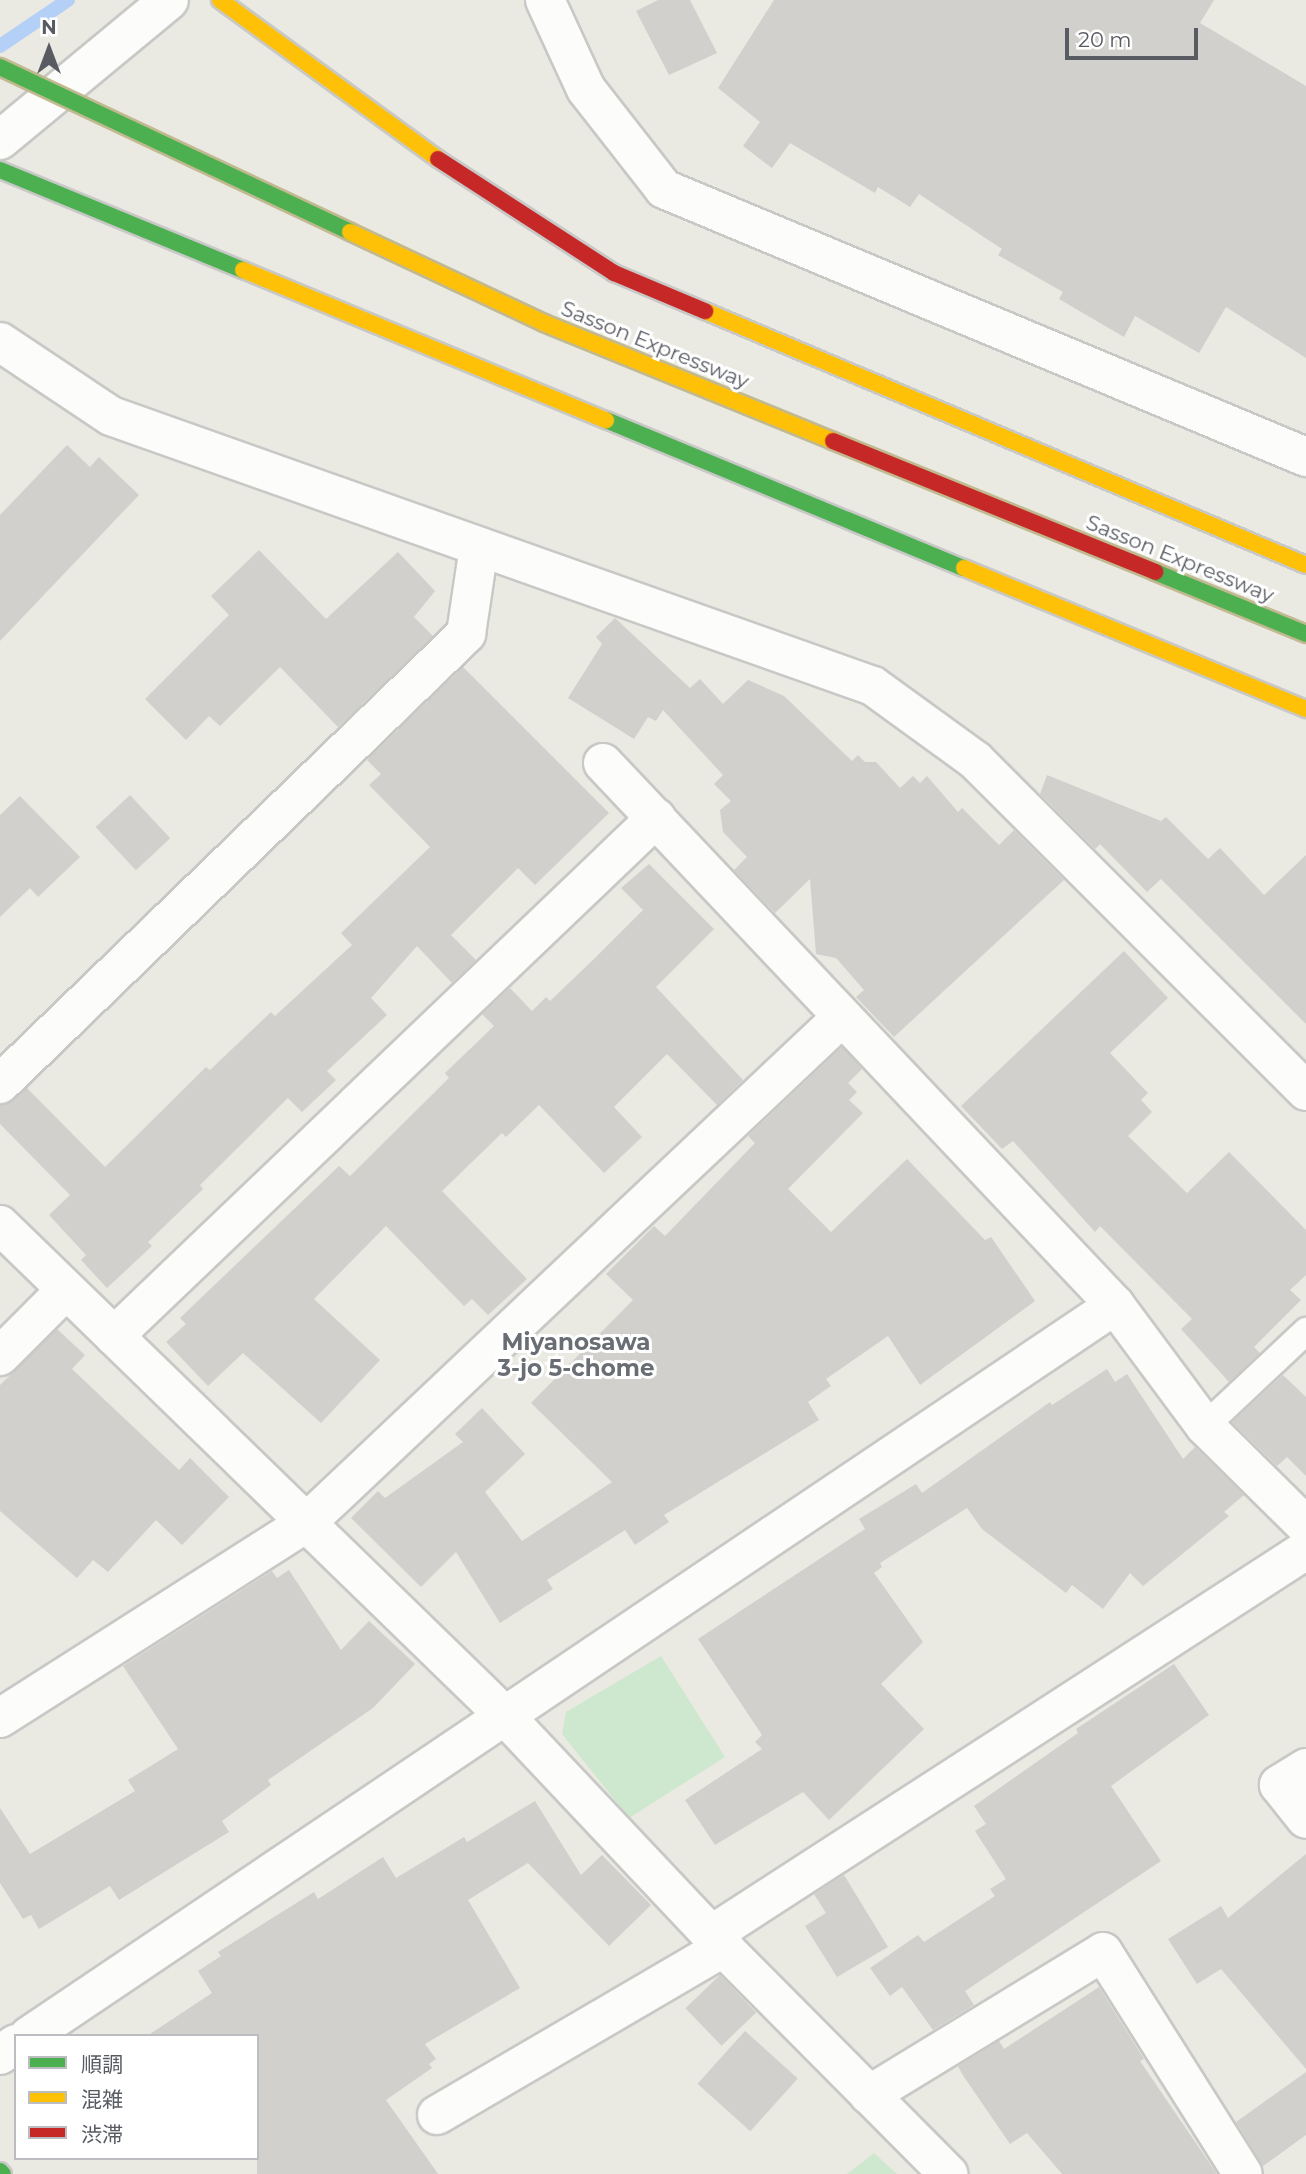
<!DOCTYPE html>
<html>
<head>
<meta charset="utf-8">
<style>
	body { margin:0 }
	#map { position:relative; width:1306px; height:2174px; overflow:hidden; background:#eae9e2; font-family:Montserrat,"Noto Sans JP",sans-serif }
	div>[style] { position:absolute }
	.green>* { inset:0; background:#cee8cf }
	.stream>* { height:14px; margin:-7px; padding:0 7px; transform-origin:7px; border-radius:7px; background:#b4d0f6 }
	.building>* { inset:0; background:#d1d0cc; transform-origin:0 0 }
	.roads { filter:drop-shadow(2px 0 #c8c8c7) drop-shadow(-2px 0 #c8c8c7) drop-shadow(0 2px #c8c8c7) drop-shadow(0 -2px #c8c8c7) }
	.lane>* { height:26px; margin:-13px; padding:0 13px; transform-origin:13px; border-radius:13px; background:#fcfcfb }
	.street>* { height:38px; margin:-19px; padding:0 19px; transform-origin:19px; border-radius:19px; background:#fcfcfb }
	.fast>* { height:16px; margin:-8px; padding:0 8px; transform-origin:8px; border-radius:8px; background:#4caf50 }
	.slow>* { height:16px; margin:-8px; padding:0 8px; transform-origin:8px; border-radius:8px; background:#ffc107 }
	.jam>* { height:16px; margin:-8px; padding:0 8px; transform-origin:8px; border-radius:8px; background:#c62828 }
	.bridges { filter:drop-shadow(2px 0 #c1b990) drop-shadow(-2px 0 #c1b990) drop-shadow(0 2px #c1b990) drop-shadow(0 -2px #c1b990) }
	.fast-bridge>* { height:16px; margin:-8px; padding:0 8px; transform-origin:8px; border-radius:8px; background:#4caf50 }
	.slow-bridge>* { height:16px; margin:-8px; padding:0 8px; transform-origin:8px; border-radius:8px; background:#ffc107 }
	.jam-bridge>* { height:16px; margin:-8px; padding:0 8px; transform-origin:8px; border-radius:8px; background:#c62828 }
	span { translate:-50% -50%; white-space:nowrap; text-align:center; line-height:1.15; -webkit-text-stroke:6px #fff; paint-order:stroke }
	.street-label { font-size:21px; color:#585b62 }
	.neighbourhood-label { font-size:23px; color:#696d74; font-weight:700 }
	.legend { position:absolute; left:14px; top:2034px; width:245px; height:126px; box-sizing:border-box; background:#fff; border:2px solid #bcbdc0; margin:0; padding:9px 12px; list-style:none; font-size:21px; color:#585b62 }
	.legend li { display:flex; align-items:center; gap:14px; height:35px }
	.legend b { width:35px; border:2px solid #bcbdc0 }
	.north { position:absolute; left:14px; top:14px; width:70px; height:70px; -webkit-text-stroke:5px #fff; paint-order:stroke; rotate:0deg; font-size:19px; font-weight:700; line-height:28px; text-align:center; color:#585b62 }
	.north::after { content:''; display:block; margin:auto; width:24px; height:32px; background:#585b62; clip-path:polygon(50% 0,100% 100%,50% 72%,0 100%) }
	.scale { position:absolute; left:1065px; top:28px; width:133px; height:32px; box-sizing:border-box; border:4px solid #585b62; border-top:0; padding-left:9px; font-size:21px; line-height:24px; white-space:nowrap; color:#585b62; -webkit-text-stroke:5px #fff; paint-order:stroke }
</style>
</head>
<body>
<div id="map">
	<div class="green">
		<i style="clip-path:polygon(661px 1656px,725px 1757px,629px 1818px,562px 1734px,566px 1712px)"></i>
		<i style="clip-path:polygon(874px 2153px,897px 2174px,847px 2174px)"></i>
	</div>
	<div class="stream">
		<i style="left:0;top:46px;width:82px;rotate:-34.1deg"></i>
	</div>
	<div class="building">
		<i style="clip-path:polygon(658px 0,690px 0,717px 53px,669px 75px,636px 11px)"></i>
		<i style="clip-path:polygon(774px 0,1214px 0,1200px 23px,1306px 86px,1306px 358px,1226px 307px,1199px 353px,1135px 316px,1124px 337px,1059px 299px,1063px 292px,998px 255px,1002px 249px,919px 194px,910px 207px,878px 187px,875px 193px,790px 143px,772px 168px,743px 146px,760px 122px,718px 88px)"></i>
		<i style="clip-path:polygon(67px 445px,90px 467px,99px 457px,139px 495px,0 641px,0 515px)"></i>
		<i style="clip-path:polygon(259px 550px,326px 619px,398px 552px,435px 591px,414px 617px,433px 636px,338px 727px,280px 667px,220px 726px,209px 716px,186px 740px,145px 699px,229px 615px,211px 596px)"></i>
		<i style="clip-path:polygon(615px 618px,690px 688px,700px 679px,723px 704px,748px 680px,784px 696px,852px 761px,858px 755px,865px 762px,876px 762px,900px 788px,913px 776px,920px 783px,927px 776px,958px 812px,962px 808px,999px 845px,1014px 830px,1064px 880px,894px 1037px,856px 997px,864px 990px,836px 958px,816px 954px,810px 879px,775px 913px,734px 870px,747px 857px,723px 832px,720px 810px,731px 801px,714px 784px,723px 775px,663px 710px,656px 721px,648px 717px,634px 739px,568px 698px,602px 644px,596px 637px)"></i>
		<i style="clip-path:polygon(463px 667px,609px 813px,535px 885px,518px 868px,451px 935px,476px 960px,452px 983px,417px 946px,371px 998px,387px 1015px,327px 1071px,336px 1080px,302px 1112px,288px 1098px,200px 1185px,203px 1189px,148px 1242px,152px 1246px,107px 1288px,81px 1260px,86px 1255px,49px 1215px,70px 1195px,0 1124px,0 1105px,27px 1088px,105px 1167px,206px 1067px,210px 1070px,271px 1012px,275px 1016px,352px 945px,341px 933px,430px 847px,369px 785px,381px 774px,367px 760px)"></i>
		<i style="clip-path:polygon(1047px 775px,1161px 821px,1166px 817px,1208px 859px,1220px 848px,1264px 895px,1306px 855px,1306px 1024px,1161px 879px,1147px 892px,1100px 844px,1095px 849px,1040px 794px)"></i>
		<i style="left:130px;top:795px;width:59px;height:47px;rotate:47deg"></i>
		<i style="clip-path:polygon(20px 796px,80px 857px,38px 897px,30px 888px,0 917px,0 815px)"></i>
		<i style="clip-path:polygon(649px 864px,714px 929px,656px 987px,743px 1080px,717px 1105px,667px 1054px,614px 1107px,642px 1137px,604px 1173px,539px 1105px,506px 1137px,502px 1133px,442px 1191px,527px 1279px,488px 1315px,472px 1299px,464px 1306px,386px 1226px,314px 1299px,380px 1360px,321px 1423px,243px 1353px,208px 1386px,166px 1342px,186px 1324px,180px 1318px,339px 1166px,350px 1176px,449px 1078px,445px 1073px,494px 1026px,482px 1014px,510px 988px,532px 1011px,546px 997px,550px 1001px,596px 957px,643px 910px,621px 888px)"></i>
		<i style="clip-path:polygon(1124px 951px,1168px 998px,1110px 1053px,1148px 1093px,1141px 1100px,1152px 1112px,1128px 1136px,1187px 1193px,1229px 1152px,1306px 1230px,1306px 1275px,1290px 1290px,1301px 1300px,1254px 1347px,1260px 1353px,1229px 1382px,1181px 1329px,1192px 1319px,1100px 1226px,1095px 1232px,1013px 1141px,1002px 1149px,961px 1106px)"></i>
		<i style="clip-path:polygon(842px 1047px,862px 1069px,848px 1083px,857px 1092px,849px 1100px,863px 1113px,788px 1189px,831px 1232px,907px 1159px,985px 1240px,991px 1237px,1035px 1301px,920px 1385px,888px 1336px,826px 1379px,831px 1386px,808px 1402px,819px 1420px,664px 1515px,669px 1522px,635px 1545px,625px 1530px,547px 1580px,553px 1589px,500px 1623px,456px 1552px,421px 1587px,351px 1518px,378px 1491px,385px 1498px,463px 1442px,455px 1434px,482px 1408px,525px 1454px,485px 1492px,522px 1541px,612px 1482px,531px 1403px,633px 1300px,606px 1274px,654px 1226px,665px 1236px,755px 1143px,748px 1136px)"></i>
		<i style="clip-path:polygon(57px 1329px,85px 1355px,72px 1369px,179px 1470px,190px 1458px,229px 1497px,182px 1545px,156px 1520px,108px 1572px,93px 1560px,77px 1578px,0 1511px,0 1385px)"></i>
		<i style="clip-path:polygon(1107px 1369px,1115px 1382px,1127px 1374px,1183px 1459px,1195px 1447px,1244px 1495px,1224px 1512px,1229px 1516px,1143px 1586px,1130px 1573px,1103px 1609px,1072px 1585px,1066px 1593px,982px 1529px,967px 1508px,880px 1563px,882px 1567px,874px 1573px,923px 1642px,881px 1684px,924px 1729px,829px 1820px,803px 1792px,715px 1845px,685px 1800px,762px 1749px,755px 1742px,762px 1735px,698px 1639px,865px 1529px,859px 1519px,916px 1484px,922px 1493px,1050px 1402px,1052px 1405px)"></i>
		<i style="clip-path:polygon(1283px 1375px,1306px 1397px,1306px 1476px,1287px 1457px,1277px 1466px,1232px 1422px)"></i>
		<i style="clip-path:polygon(289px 1570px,341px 1650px,369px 1621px,415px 1664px,373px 1708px,268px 1780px,271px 1785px,222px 1821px,229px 1832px,119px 1900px,110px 1886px,39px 1929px,31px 1915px,23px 1919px,0 1883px,0 1808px,30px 1854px,135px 1791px,128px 1780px,178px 1749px,123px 1666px,272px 1571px,277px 1578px)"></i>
		<i style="clip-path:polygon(1174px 1664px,1209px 1715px,1111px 1786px,1161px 1861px,965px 1991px,974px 2005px,933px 2030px,902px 1987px,890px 1996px,870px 1968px,918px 1935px,924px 1942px,995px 1896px,990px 1889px,1006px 1879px,975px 1831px,986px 1824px,974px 1806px,1078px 1733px,1076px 1729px)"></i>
		<i style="clip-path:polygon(535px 1801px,581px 1875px,602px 1855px,651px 1905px,609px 1946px,528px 1863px,468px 1900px,520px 1988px,425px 2044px,436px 2059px,429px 2064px,432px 2068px,386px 2100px,438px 2174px,257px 2174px,257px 2036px,147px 2036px,212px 1993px,198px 1971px,221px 1956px,218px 1952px,314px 1892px,318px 1899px,383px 1857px,396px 1878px,464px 1837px,467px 1842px)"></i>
		<i style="clip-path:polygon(1306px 1854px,1306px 2069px,1221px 1969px,1197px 1984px,1168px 1939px,1221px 1906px,1228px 1918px)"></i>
		<i style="clip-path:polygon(844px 1875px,888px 1947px,837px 1977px,805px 1926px,826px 1913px,814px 1894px)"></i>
		<i style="left:720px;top:1975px;width:52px;height:48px;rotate:46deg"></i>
		<i style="clip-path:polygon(1099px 1987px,1144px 2059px,1140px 2061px,1217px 2174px,1062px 2174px,1027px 2133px,1010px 2144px,962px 2074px,958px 2066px,999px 2041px,1004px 2049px)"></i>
		<i style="left:745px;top:2031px;width:71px;height:71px;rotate:42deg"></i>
		<i style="clip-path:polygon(1306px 2072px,1306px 2135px,1263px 2166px,1236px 2122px)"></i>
	</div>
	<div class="roads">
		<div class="lane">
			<i style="left:1205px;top:1426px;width:139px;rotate:-43.2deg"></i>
		</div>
		<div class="street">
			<i style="left:545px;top:0;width:98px;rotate:65.3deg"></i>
			<i style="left:586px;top:89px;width:127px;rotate:52deg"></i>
			<i style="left:664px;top:189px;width:696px;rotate:22.66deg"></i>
			<i style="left:0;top:140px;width:219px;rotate:-39.6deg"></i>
			<i style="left:0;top:342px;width:133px;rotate:33.7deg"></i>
			<i style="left:111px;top:416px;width:808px;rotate:19.51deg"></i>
			<i style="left:873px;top:686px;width:126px;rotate:36deg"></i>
			<i style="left:975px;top:760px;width:468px;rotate:45deg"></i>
			<i style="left:603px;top:763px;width:746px;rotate:46.63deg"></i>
			<i style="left:1115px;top:1305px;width:151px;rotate:53.4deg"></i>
			<i style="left:1205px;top:1426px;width:142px;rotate:44.7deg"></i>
			<i style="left:0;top:1084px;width:648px;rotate:-44deg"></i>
			<i style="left:466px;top:634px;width:88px;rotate:-81.5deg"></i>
			<i style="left:0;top:1225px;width:703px;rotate:44.19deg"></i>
			<i style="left:504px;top:1715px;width:302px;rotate:46.7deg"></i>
			<i style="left:711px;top:1935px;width:337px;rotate:45.2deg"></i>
			<i style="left:114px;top:1336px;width:750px;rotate:-43.7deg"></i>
			<i style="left:0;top:1356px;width:93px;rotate:-45deg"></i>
			<i style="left:0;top:1718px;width:361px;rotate:-32.5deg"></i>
			<i style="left:305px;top:1524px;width:739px;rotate:-43.35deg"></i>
			<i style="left:1306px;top:1768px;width:32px;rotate:148deg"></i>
			<i style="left:1279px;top:1785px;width:43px;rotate:51.5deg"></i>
			<i style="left:711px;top:1935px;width:709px;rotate:-32.91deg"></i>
			<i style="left:29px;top:2036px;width:1309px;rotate:-33.94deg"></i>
			<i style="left:0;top:2055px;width:19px;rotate:-35deg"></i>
			<i style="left:869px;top:2095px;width:274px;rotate:-31.4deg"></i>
			<i style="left:1103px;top:1952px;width:262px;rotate:57.8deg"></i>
			<i style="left:437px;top:2115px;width:333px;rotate:-30.3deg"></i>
		</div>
		<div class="fast">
			<i style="left:0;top:170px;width:263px;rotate:22.4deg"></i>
			<i style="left:606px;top:420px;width:387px;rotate:22.5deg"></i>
			<i style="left:0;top:2171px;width:4px;rotate:45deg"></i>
		</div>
		<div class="slow">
			<i style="left:220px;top:0;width:270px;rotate:36.1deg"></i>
			<i style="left:243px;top:270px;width:393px;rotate:22.5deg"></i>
			<i style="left:705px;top:311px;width:652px;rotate:22.91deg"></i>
			<i style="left:964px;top:568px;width:370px;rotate:22.4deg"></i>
		</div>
		<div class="jam">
			<i style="left:438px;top:159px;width:210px;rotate:32.9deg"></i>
			<i style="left:614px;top:273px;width:99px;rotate:22.7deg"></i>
		</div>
	</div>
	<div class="bridges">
		<div class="fast-bridge">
			<i style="left:0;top:67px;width:387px;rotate:25.2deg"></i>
			<i style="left:1155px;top:572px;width:163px;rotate:22.3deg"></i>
		</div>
		<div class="slow-bridge">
			<i style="left:350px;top:232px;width:214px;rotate:25.1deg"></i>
			<i style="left:544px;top:323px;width:312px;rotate:22.2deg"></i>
		</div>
		<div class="jam-bridge">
			<i style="left:833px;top:441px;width:348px;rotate:22.1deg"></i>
		</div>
	</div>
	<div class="street-label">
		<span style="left:655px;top:345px;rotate:22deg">Sasson Expressway</span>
		<span style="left:1180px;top:559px;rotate:22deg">Sasson Expressway</span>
	</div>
	<div class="neighbourhood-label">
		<span style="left:576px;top:1355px">Miyanosawa<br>3-jo 5-chome</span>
	</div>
	<ul class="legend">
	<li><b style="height:9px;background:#4caf50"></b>順調</li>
	<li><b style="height:9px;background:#ffc107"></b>混雑</li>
	<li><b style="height:9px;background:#c62828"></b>渋滞</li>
	</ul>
	<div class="north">N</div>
	<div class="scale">20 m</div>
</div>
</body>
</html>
